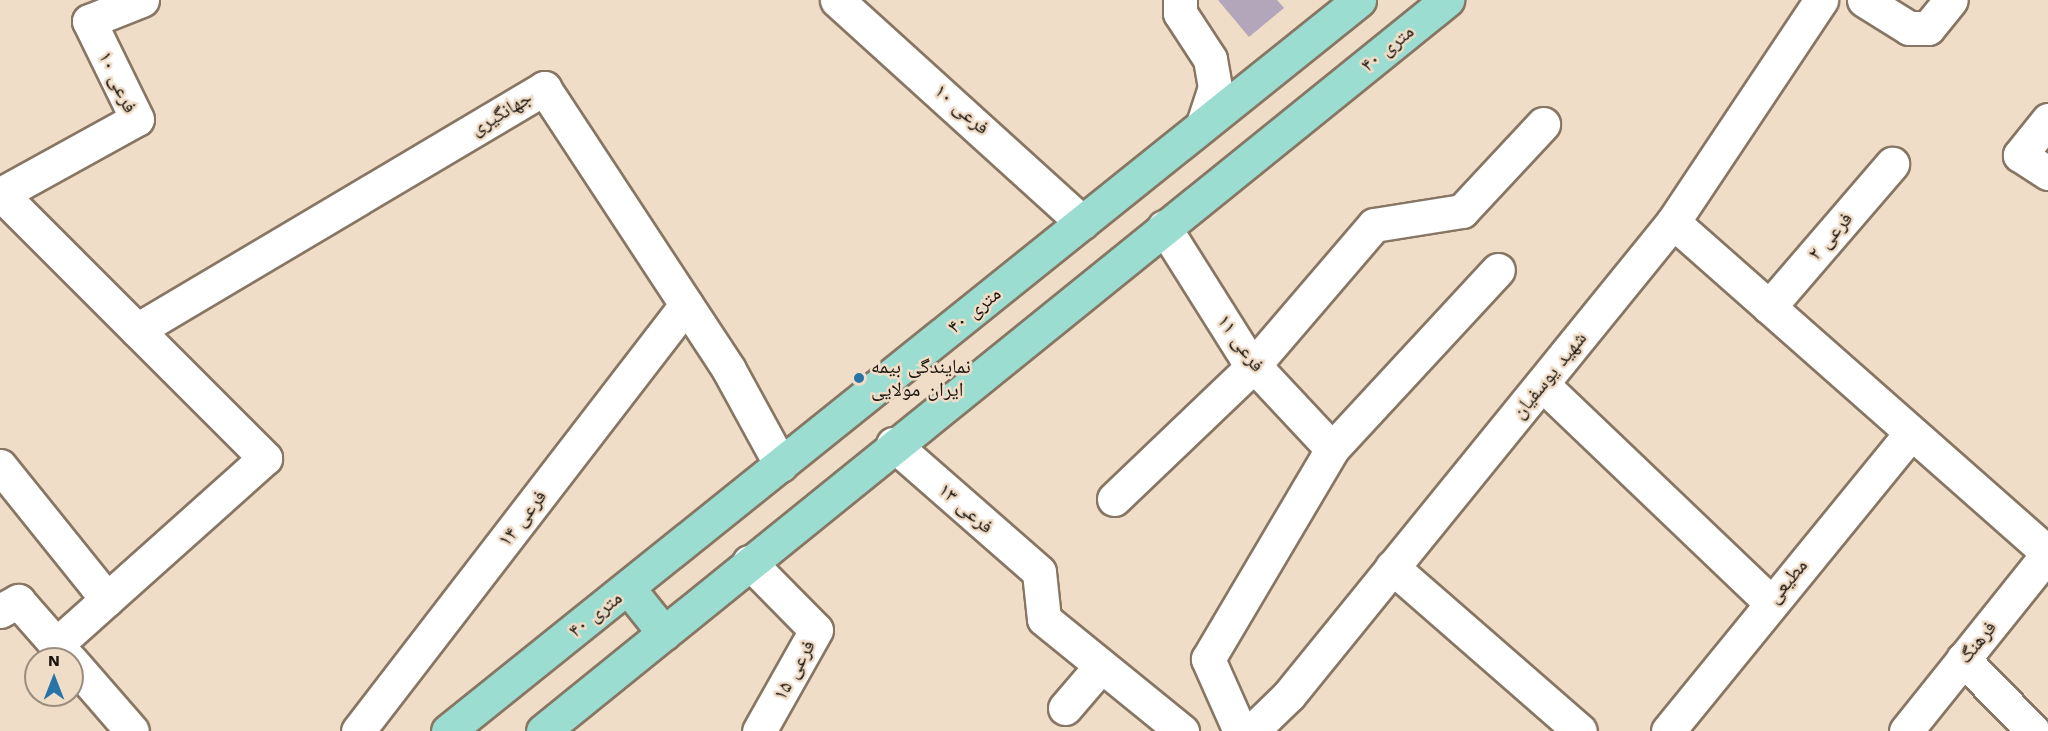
<!DOCTYPE html>
<html>
<head>
<meta charset="utf-8">
<style>
	body { margin:0 }
	#map { position:relative; width:2048px; height:731px; overflow:hidden; background:#f0ddc8; font-family:"Work Sans","Noto Naskh Arabic",sans-serif }
	div>[style] { position:absolute }
	.building>* { inset:0; background:#b3a5ba }
	.roads { filter:drop-shadow(2px 0 #877663) drop-shadow(-2px 0 #877663) drop-shadow(0 2px #877663) drop-shadow(0 -2px #877663) }
	.minor>* { height:33px; margin:-16.5px; padding:0 16.5px; transform-origin:16.5px; border-radius:16.5px; background:#fff }
	.major>* { height:33px; margin:-16.5px; padding:0 16.5px; transform-origin:16.5px; border-radius:16.5px; background:#9bddd0 }
	.dots>* { width:16px; height:16px; translate:-50% -50%; box-sizing:border-box; border:3px solid #f0ddc8; border-radius:50% }
	span { translate:-50% -50%; white-space:nowrap; text-align:center; line-height:1.15; -webkit-text-stroke:5px #f0ddc8; paint-order:stroke }
	.street-label { font-size:20px; color:#1a140d }
	.poi-label { font-size:20px; color:#1a140d }
	.left { translate:0 -50%; text-align:left }
	.north { position:absolute; left:24px; top:647px; width:60px; height:60px; box-sizing:border-box; background:#f0ddc8; border:2px solid #9a8d7d; border-radius:50%; rotate:0deg; font-size:16px; font-weight:700; line-height:24px; text-align:center; color:#1a140d }
	.north::after { content:''; display:block; margin:auto; width:21px; height:27px; background:#2974a7; clip-path:polygon(50% 0,100% 100%,50% 72%,0 100%) }
</style>
</head>
<body>
<div id="map">
	<div class="building">
		<i style="clip-path:polygon(1218px 0,1277px 0,1284px 8px,1249px 37px)"></i>
	</div>
	<div class="roads">
		<div class="minor">
			<i style="left:837px;top:0;width:331px;rotate:42.2deg"></i>
			<i style="left:1180px;top:0;width:13px;rotate:90deg"></i>
			<i style="left:1180px;top:13px;width:55px;rotate:56.9deg"></i>
			<i style="left:1210px;top:59px;width:28px;rotate:80deg"></i>
			<i style="left:1215px;top:87px;width:39px;rotate:108deg"></i>
			<i style="left:1864px;top:0;width:53px;rotate:31.9deg"></i>
			<i style="left:1909px;top:28px;width:19px"></i>
			<i style="left:1928px;top:28px;width:36px;rotate:-51deg"></i>
			<i style="left:2048px;top:120px;width:45px;rotate:128.7deg"></i>
			<i style="left:2020px;top:155px;width:33px;rotate:33deg"></i>
			<i style="left:0;top:193px;width:375px;rotate:45deg"></i>
			<i style="left:265px;top:458px;width:280px;rotate:138.2deg"></i>
			<i style="left:1px;top:194px;width:155px;rotate:-28.9deg"></i>
			<i style="left:137px;top:119px;width:109px;rotate:-116.1deg"></i>
			<i style="left:89px;top:21px;width:57px;rotate:-21.6deg"></i>
			<i style="left:1673px;top:222px;width:500px;rotate:41.43deg"></i>
			<i style="left:1164px;top:227px;width:154px;rotate:57.8deg"></i>
			<i style="left:1246px;top:357px;width:126px;rotate:46.9deg"></i>
			<i style="left:1769px;top:307px;width:189px;rotate:-49.3deg"></i>
			<i style="left:137px;top:330px;width:474px;rotate:-30.7deg"></i>
			<i style="left:544px;top:88px;width:337px;rotate:56.7deg"></i>
			<i style="left:729px;top:370px;width:108px;rotate:61.3deg"></i>
			<i style="left:1542px;top:384px;width:315px;rotate:43.7deg"></i>
			<i style="left:893px;top:444px;width:194px;rotate:41.2deg"></i>
			<i style="left:1039px;top:572px;width:47px;rotate:83.9deg"></i>
			<i style="left:1044px;top:619px;width:178px;rotate:39.1deg"></i>
			<i style="left:0;top:466px;width:171px;rotate:51.2deg"></i>
			<i style="left:1114px;top:499px;width:194px;rotate:-43.7deg"></i>
			<i style="left:1254px;top:365px;width:184px;rotate:-49.4deg"></i>
			<i style="left:1374px;top:225px;width:89px;rotate:-9deg"></i>
			<i style="left:1462px;top:211px;width:119px;rotate:-47deg"></i>
			<i style="left:749px;top:562px;width:95px;rotate:45.4deg"></i>
			<i style="left:816px;top:630px;width:116px;rotate:119.4deg"></i>
			<i style="left:1392px;top:567px;width:249px;rotate:41.1deg"></i>
			<i style="left:0;top:611px;width:21px;rotate:-29deg"></i>
			<i style="left:18px;top:601px;width:77px;rotate:48.7deg"></i>
			<i style="left:1963px;top:659px;width:100px;rotate:45.8deg"></i>
			<i style="left:72px;top:662px;width:91px;rotate:49deg"></i>
			<i style="left:1065px;top:708px;width:55px;rotate:-49.4deg"></i>
			<i style="left:358px;top:731px;width:538px;rotate:-52.41deg"></i>
			<i style="left:1240px;top:731px;width:79px;rotate:-114deg"></i>
			<i style="left:1208px;top:659px;width:244px;rotate:-59.4deg"></i>
			<i style="left:1332px;top:449px;width:244px;rotate:-47.2deg"></i>
			<i style="left:1252px;top:731px;width:52px;rotate:-44.2deg"></i>
			<i style="left:1289px;top:695px;width:609px;rotate:-50.93deg"></i>
			<i style="left:1673px;top:222px;width:267px;rotate:-56.3deg"></i>
			<i style="left:1668px;top:731px;width:383px;rotate:-50.8deg"></i>
			<i style="left:1906px;top:731px;width:227px;rotate:-51.3deg"></i>
		</div>
		<div class="major">
			<i style="left:628px;top:588px;width:58px;rotate:51.3deg"></i>
			<i style="left:448px;top:731px;width:1168px;rotate:-38.74deg"></i>
			<i style="left:543px;top:731px;width:1163px;rotate:-38.96deg"></i>
		</div>
	</div>
	<div class="dots">
		<i style="left:859px;top:378px;background:#2974a7"></i>
	</div>
	<div class="street-label">
		<span style="left:1387px;top:48px;rotate:-39deg">۴۰ متری</span>
		<span style="left:118px;top:82px;rotate:65deg">فرعی ۱۰</span>
		<span style="left:962px;top:109px;rotate:41deg">فرعی ۱۰</span>
		<span style="left:501px;top:113px;rotate:-31deg">جهانگیری</span>
		<span style="left:1830px;top:236px;rotate:-49deg">فرعی ۲</span>
		<span style="left:974px;top:310px;rotate:-39deg">۴۰ متری</span>
		<span style="left:1241px;top:343px;rotate:54deg">فرعی ۱۱</span>
		<span style="left:1549px;top:375px;rotate:-51deg">شهید یوسفیان</span>
		<span style="left:966px;top:508px;rotate:41deg">فرعی ۱۳</span>
		<span style="left:522px;top:518px;rotate:-52deg">فرعی ۱۴</span>
		<span style="left:1787px;top:581px;rotate:-50deg">مطیعی</span>
		<span style="left:595px;top:614px;rotate:-38deg">۴۰ متری</span>
		<span style="left:1977px;top:642px;rotate:-51deg">فرهنگ</span>
		<span style="left:794px;top:670px;rotate:-61deg">فرعی ۱۵</span>
	</div>
	<div class="poi-label">
		<span class="left" style="left:871px;top:378px">نمایندگی بیمه<br>ایران مولایی</span>
	</div>
	<div class="north">N</div>
</div>
</body>
</html>
